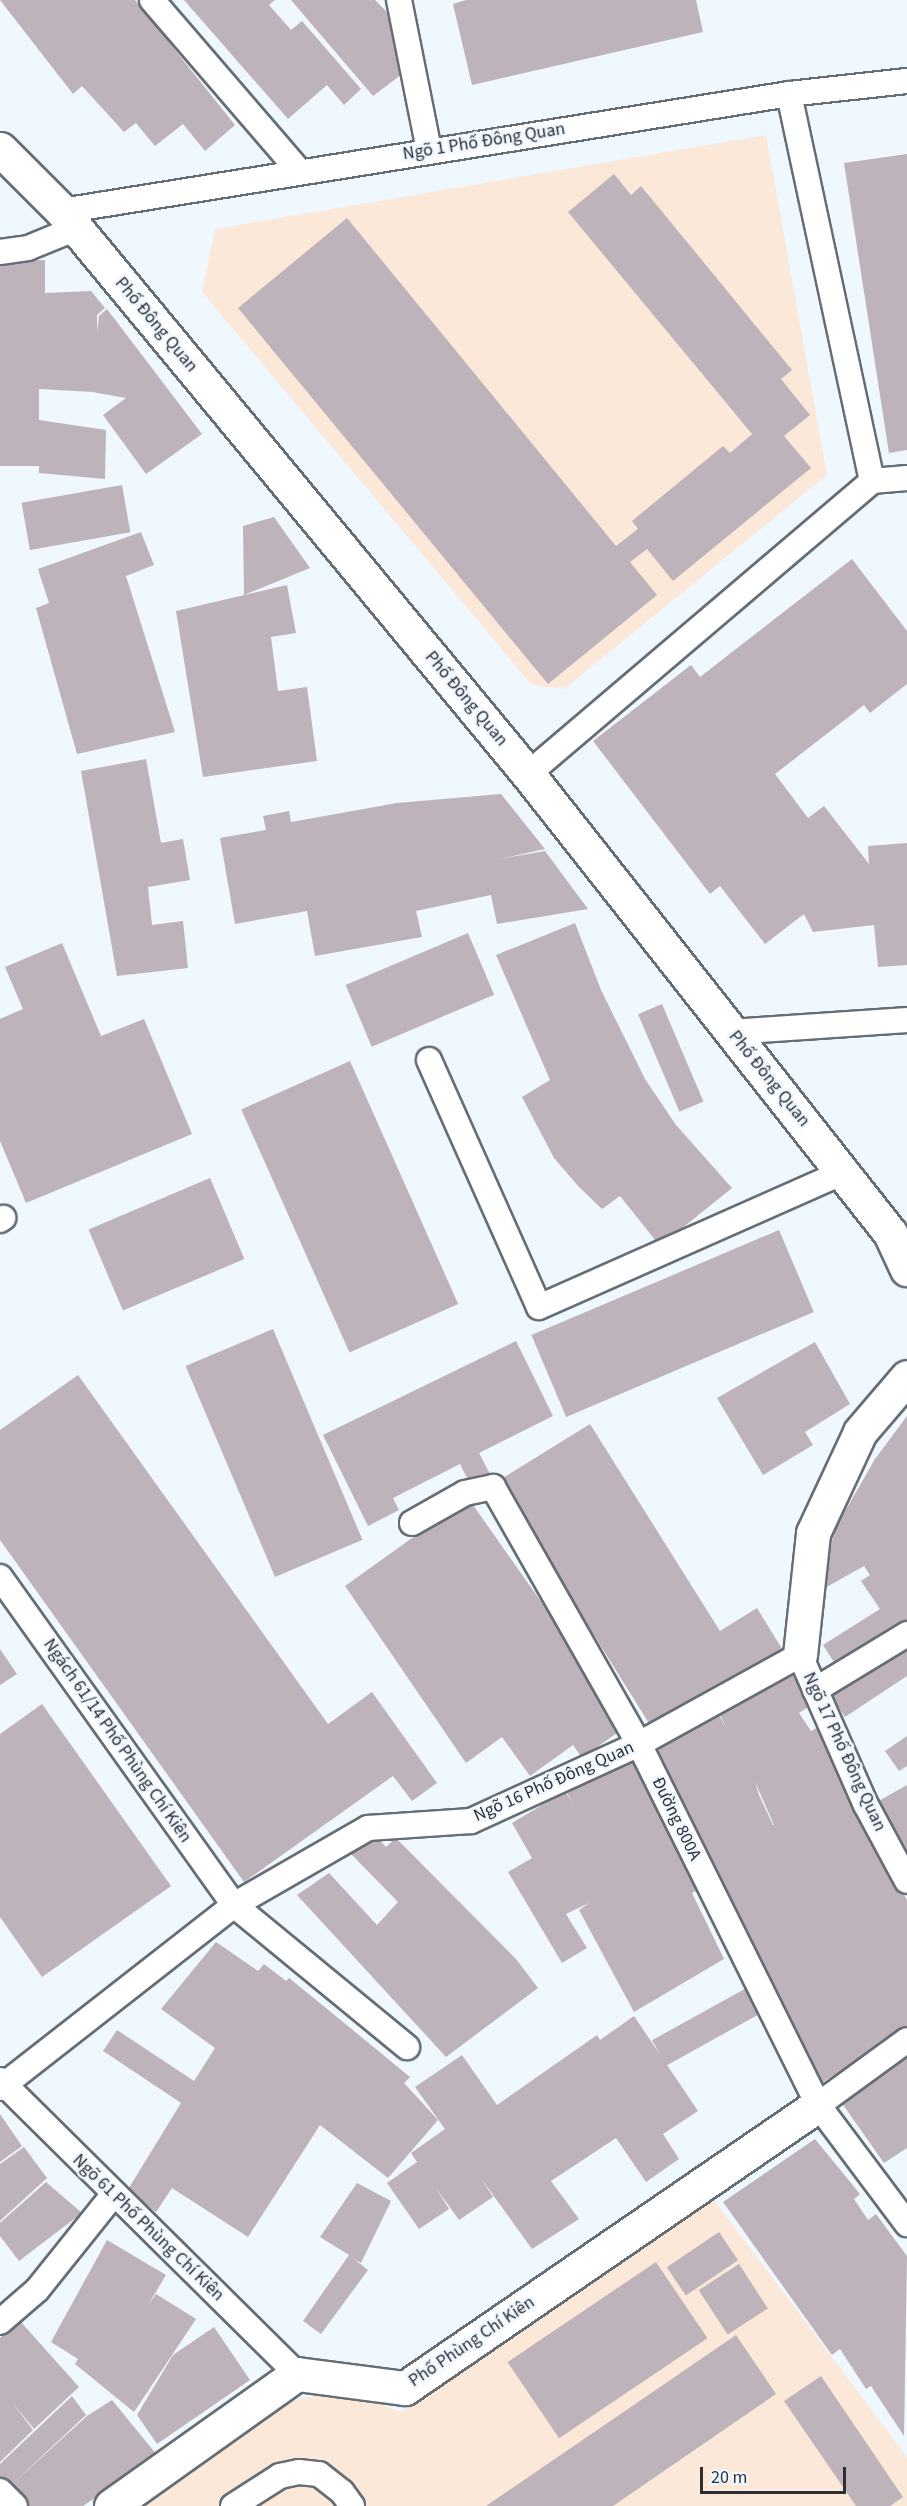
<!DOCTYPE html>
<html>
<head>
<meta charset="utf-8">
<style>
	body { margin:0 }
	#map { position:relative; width:907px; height:2506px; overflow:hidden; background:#eff7ff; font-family:"Source Sans 3",sans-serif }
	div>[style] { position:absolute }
	.education>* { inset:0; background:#fbe8d8 }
	.building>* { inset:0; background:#beb3bb; transform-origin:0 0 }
	.roads { filter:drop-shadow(2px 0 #656d75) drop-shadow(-2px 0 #656d75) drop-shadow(0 2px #656d75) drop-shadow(0 -2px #656d75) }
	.lane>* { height:24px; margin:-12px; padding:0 12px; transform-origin:12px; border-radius:12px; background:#fff }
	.street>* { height:33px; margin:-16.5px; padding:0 16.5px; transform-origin:16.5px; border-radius:16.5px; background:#fff }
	span { translate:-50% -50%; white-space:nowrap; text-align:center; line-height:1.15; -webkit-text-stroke:5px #eff7ff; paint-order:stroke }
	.street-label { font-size:18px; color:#2c2f33 }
	.scale { position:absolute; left:700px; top:2467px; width:146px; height:27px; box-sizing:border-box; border:3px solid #2c2f33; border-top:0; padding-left:8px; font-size:18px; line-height:21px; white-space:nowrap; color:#2c2f33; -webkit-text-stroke:4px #eff7ff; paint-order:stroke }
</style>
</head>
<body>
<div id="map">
	<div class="education">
		<i style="clip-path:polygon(766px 135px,827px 475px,564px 689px,532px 685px,202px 292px,215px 229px)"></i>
		<i style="clip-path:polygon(714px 2200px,907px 2457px,907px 2506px,136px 2506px,283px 2403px,313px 2396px,353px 2395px,401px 2412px)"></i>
	</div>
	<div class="building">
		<i style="clip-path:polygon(0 0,135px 0,235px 125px,205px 151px,183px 124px,155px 146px,136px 123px,124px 132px,82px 86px,73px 94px)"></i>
		<i style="clip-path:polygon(184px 0,275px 0,269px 5px,291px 30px,302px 21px,361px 89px,344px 105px,327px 85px,288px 119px)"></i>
		<i style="clip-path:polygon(291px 0,375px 0,386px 11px,406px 71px,373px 96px)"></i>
		<i style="clip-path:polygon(466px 0,696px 0,703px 32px,472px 85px,453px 4px)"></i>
		<i style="clip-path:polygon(907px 154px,907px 450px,889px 453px,844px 163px)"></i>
		<i style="clip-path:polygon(614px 174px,631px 195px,641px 186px,792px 370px,781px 379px,810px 415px,784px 436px,811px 468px,673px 581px,647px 549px,630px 562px,657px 595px,548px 684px,238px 308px,347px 218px,616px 546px,638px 529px,632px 521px,723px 446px,730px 453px,752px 434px,568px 212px)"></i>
		<i style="clip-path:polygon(45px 260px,45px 293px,91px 291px,105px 308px,97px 315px,97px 332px,99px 316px,107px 309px,202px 434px,146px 474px,103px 415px,126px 398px,92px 392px,39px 389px,39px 420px,106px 430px,105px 479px,39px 473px,39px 466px,0 466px,0 261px)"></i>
		<i style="left:122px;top:485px;width:48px;height:102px;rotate:80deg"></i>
		<i style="clip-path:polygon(274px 517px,310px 568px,244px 595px,243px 526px)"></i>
		<i style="clip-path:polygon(141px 532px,154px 565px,126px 576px,175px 732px,77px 754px,36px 608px,49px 603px,38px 569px)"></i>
		<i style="clip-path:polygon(852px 559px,907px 631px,907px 684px,870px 713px,864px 705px,775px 774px,808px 818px,824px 806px,869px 864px,868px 846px,907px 843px,907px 965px,878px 967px,874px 925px,813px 932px,804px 914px,765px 944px,720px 886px,710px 894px,593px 741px,691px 665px,700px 677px)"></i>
		<i style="clip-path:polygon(287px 585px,296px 633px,271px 637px,278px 691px,307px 687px,317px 761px,203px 777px,176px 611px)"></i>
		<i style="clip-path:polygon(146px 759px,161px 843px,183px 839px,190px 880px,148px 887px,152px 925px,183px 921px,188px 968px,117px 976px,81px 771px)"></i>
		<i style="clip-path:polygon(501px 794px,545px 849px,500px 859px,545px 851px,588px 909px,497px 924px,491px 895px,416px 911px,422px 937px,315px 956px,307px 911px,235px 924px,220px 838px,266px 830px,263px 816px,289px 811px,291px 822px,397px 803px)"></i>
		<i style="clip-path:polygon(575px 923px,601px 990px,645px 1079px,676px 1125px,732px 1188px,660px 1246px,620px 1196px,602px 1209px,579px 1187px,554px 1158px,522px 1097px,550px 1080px,496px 955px)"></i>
		<i style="left:468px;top:933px;width:67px;height:133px;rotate:67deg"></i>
		<i style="clip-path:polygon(62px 943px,101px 1036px,144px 1019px,192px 1134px,26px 1203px,0 1141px,0 1019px,23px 1009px,5px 967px)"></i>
		<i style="left:662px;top:1004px;width:106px;height:26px;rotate:67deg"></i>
		<i style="left:350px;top:1061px;width:266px;height:119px;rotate:66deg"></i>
		<i style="left:210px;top:1178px;width:88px;height:132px;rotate:67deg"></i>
		<i style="left:779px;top:1230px;width:89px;height:269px;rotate:67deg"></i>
		<i style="left:273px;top:1329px;width:229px;height:95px;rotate:67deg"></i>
		<i style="clip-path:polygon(516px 1341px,553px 1416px,479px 1453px,490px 1474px,470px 1484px,460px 1464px,393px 1498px,399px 1510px,368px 1526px,323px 1435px)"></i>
		<i style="clip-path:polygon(815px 1342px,850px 1404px,805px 1432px,813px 1445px,763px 1475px,717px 1398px)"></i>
		<i style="clip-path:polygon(78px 1375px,328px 1724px,372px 1692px,437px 1783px,412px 1801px,393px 1776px,244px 1882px,0 1540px,0 1430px)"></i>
		<i style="clip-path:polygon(907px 1416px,907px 1626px,839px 1670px,823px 1645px,880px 1609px,861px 1581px,870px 1575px,864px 1566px,816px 1593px,837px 1525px,875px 1459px)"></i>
		<i style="clip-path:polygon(590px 1424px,720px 1631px,757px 1608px,784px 1652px,655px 1733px,498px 1481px)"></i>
		<i style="clip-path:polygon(468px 1498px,628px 1725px,582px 1758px,573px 1745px,530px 1776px,502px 1737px,466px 1763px,345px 1586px)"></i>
		<i style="clip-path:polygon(907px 1638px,907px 1676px,845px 1717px,828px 1691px)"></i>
		<i style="clip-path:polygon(0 1649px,17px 1674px,0 1685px)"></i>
		<i style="clip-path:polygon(evenodd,786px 1664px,811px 1705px,799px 1713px,811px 1731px,822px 1725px,882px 1857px,907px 1900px,907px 2027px,820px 2084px,644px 1749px,714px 1707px,728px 1730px,715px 1706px,786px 1664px,755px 1782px,774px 1825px,773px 1825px,759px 1795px,755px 1782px)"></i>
		<i style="clip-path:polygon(42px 1704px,171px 1886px,42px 1977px,0 1917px,0 1734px)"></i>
		<i style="clip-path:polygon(907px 1736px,907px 1766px,899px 1771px,885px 1751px)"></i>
		<i style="clip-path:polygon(634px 1749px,701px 1888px,692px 1893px,724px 1959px,634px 2012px,579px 1910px,589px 1903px,566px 1914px,587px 1948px,562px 1963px,508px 1872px,532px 1858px,512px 1823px,565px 1791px,574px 1805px,563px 1786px)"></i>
		<i style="clip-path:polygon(907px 1785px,907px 1862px,875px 1803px)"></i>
		<i style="clip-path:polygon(375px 1835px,386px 1847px,396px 1838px,516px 1959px,538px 1988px,446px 2057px,297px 1895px,329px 1873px,377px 1925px,398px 1902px,350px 1853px)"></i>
		<i style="clip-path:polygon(216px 1942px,258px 1971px,264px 1964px,286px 1981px,289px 1978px,315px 1999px,410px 2077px,404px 2083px,438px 2120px,388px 2178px,320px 2125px,248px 2237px,172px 2188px,156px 2212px,127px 2191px,181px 2103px,103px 2051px,117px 2030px,194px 2081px,215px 2048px,161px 2009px)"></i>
		<i style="left:750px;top:1986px;width:29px;height:112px;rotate:61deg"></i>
		<i style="clip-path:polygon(634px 2016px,698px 2111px,663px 2134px,679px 2159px,646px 2182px,616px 2138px,551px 2181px,579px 2219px,532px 2249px,480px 2177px,493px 2197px,459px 2220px,436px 2188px,449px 2209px,419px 2229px,387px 2183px,417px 2162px,411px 2153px,445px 2129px,415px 2087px,462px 2055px,497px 2105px,597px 2035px,600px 2040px)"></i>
		<i style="clip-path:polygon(907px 2057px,907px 2148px,884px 2163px,841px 2102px)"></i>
		<i style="clip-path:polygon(0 2114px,22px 2146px,0 2162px)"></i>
		<i style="clip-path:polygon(815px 2139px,860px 2194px,854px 2199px,868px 2220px,876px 2214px,907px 2256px,904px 2436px,871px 2386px,866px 2389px,840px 2349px,832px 2355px,723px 2202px)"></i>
		<i style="clip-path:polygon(24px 2147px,47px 2178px,0 2221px,0 2164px)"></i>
		<i style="clip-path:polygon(46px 2182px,82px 2213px,19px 2261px,0 2236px,0 2223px)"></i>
		<i style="clip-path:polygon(357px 2183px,391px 2201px,361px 2263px,354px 2259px,368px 2270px,321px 2334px,303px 2321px,349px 2255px,320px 2237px)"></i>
		<i style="left:719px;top:2232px;width:34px;height:63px;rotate:56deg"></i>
		<i style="clip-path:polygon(107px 2240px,166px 2275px,148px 2305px,156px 2294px,196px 2319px,134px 2412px,75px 2364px,78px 2359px,51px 2342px)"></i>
		<i style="left:656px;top:2262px;width:92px;height:179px;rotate:56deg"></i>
		<i style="left:739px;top:2264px;width:53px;height:48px;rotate:57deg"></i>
		<i style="clip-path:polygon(20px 2321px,79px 2387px,34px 2429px,12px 2402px,33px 2430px,0 2462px,0 2338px)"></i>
		<i style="clip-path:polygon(214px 2327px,250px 2380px,157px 2444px,137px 2415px,173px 2355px)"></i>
		<i style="clip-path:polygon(736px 2335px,776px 2394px,613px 2506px,486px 2506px)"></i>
		<i style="clip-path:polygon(821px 2376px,903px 2497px,890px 2506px,856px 2506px,784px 2401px)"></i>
		<i style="clip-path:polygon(72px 2396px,86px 2415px,10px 2486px,87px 2416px,112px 2400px,157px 2455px,83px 2506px,23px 2506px,0 2480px,0 2464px)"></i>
	</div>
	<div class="roads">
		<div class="lane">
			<i style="left:152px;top:0;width:224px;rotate:49.3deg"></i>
			<i style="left:399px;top:0;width:153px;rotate:78.7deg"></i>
			<i style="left:789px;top:94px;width:396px;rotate:77.9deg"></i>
			<i style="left:62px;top:211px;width:736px;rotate:-9.14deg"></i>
			<i style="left:789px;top:94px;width:119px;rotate:-6.3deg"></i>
			<i style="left:0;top:252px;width:28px;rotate:-8deg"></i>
			<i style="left:28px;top:248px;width:53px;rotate:-22.2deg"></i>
			<i style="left:528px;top:774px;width:452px;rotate:-40.4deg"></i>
			<i style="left:872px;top:481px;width:35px;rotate:-5deg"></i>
			<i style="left:731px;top:1032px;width:176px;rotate:-3.9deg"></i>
			<i style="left:429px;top:1060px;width:270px;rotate:66deg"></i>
			<i style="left:539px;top:1307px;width:333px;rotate:-23.9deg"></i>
			<i style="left:0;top:1220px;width:4px;rotate:-34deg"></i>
			<i style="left:412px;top:1523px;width:61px;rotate:-29.5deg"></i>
			<i style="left:465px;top:1493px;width:29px;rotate:-12deg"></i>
			<i style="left:493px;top:1487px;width:296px;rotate:60.4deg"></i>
			<i style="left:639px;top:1744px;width:403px;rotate:63.6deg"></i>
			<i style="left:818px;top:2105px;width:149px;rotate:53.2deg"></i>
			<i style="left:0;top:1577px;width:403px;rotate:54.5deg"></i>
			<i style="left:234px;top:1905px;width:224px;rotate:39.4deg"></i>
			<i style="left:815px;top:1690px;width:108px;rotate:-31.3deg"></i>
			<i style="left:0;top:2080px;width:418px;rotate:44.7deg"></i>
			<i style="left:0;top:2088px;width:297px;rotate:-38deg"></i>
			<i style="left:234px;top:1905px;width:155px;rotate:-29.9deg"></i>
			<i style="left:368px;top:1828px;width:103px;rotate:-3.9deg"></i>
			<i style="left:471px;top:1821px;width:185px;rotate:-24.6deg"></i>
			<i style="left:639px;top:1744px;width:184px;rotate:-28.9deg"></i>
			<i style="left:800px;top:1655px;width:164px;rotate:66.3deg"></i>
			<i style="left:866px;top:1805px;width:86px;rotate:61.7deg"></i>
			<i style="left:818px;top:2105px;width:110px;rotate:-36.1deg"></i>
			<i style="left:0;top:2322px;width:49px;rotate:-40.9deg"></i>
			<i style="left:37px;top:2290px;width:122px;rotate:-51.3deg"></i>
			<i style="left:0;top:2491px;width:21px;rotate:45deg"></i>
			<i style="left:233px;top:2506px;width:56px;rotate:-32.6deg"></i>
			<i style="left:280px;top:2476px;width:19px;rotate:-12deg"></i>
			<i style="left:299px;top:2472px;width:20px;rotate:6deg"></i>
			<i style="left:319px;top:2474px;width:29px;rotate:38deg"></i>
			<i style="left:342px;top:2492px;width:17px;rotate:54deg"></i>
		</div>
		<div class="street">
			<i style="left:0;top:149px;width:88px;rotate:45deg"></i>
			<i style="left:62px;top:211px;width:731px;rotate:50.39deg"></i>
			<i style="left:528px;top:774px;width:585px;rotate:51.74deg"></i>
			<i style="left:890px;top:1233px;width:40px;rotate:65deg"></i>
			<i style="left:800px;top:1655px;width:123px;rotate:-83.9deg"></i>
			<i style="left:813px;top:1533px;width:111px;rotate:-65deg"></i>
			<i style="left:860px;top:1432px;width:72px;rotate:-49.5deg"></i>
			<i style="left:111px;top:2506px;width:228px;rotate:-35.4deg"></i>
			<i style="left:297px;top:2374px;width:109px;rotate:7.4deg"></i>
			<i style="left:405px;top:2388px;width:501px;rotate:-34.42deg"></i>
		</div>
	</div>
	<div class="street-label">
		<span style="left:484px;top:142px;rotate:-9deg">Ngõ 1 Phố Đông Quan</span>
		<span style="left:156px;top:325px;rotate:50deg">Phố Đông Quan</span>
		<span style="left:466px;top:699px;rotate:50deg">Phố Đông Quan</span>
		<span style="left:769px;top:1079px;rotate:51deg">Phố Đông Quan</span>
		<span style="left:117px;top:1741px;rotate:55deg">Ngách 61/14 Phố Phùng Chí Kiên</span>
		<span style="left:844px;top:1752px;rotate:65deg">Ngõ 17 Phố Đông Quan</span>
		<span style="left:554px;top:1782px;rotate:-24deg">Ngõ 16 Phố Đông Quan</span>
		<span style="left:676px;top:1819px;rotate:64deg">Đường 800A</span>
		<span style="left:148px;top:2228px;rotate:44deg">Ngõ 61 Phố Phùng Chí Kiên</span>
		<span style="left:472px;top:2342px;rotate:-34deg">Phố Phùng Chí Kiên</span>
	</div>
	<div class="scale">20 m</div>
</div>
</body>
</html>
